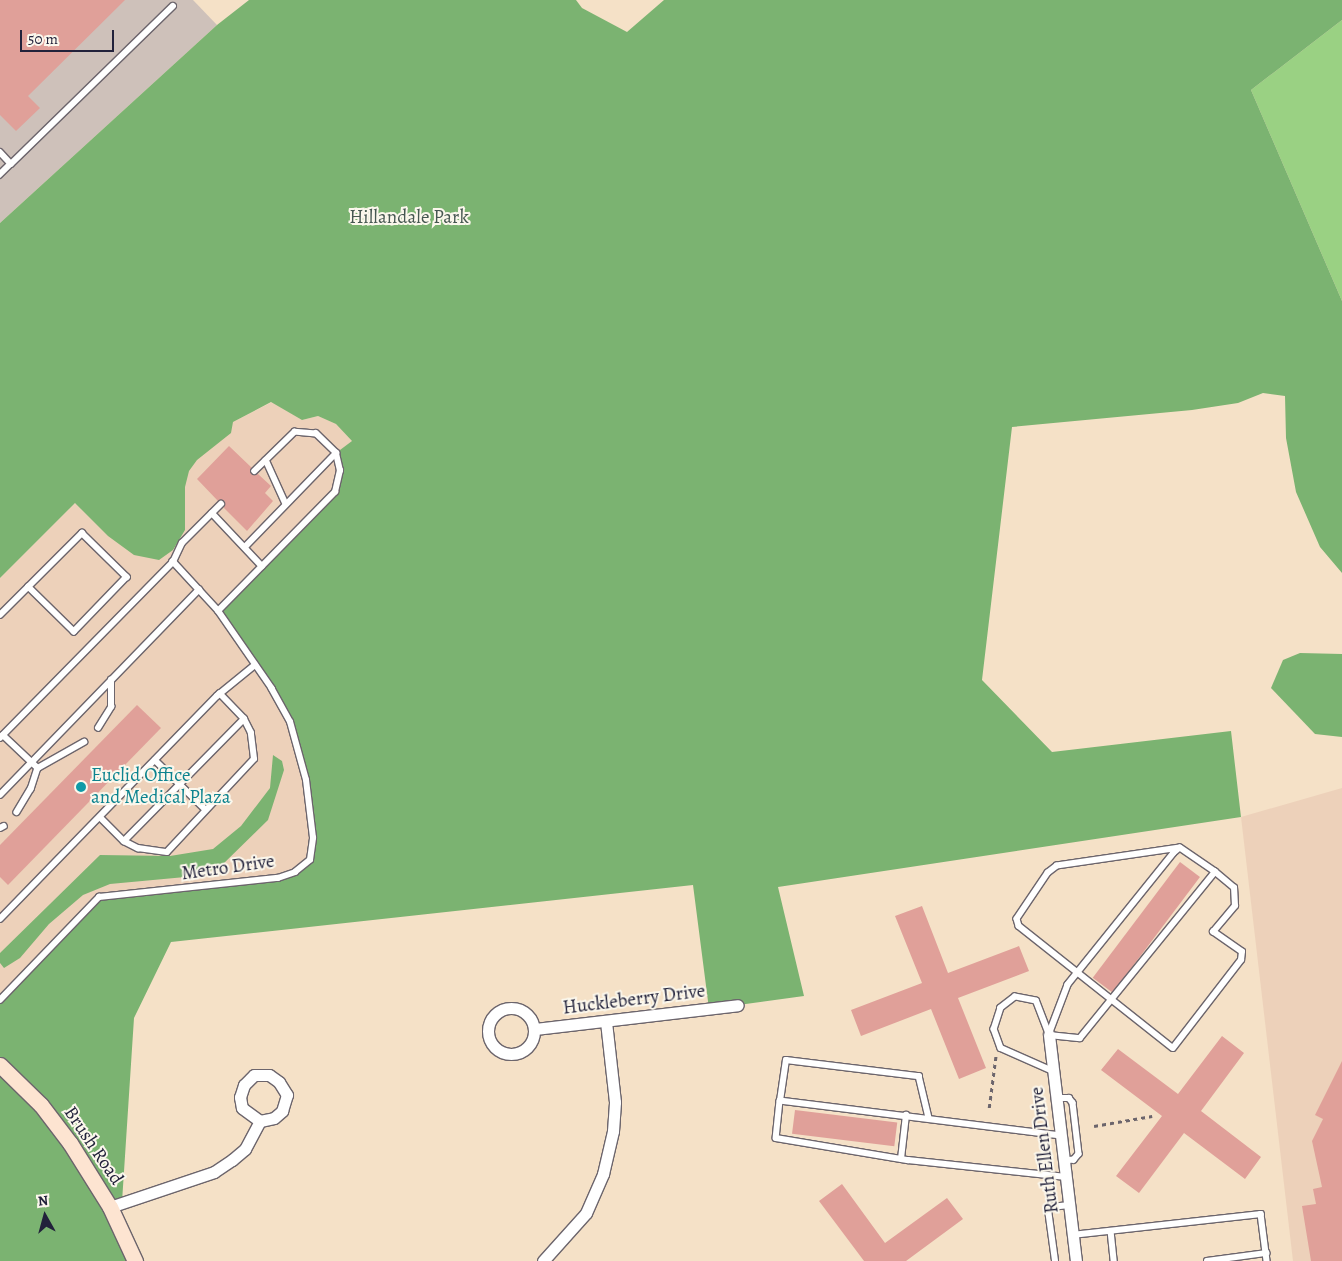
<!DOCTYPE html>
<html>
<head>
<meta charset="utf-8">
<style>
	body { margin:0 }
	#map { position:relative; width:1342px; height:1261px; overflow:hidden; background:#f5e1c7; font-family:Alegreya,serif }
	div>[style] { position:absolute }
	.built>* { inset:0; background:#edd1ba }
	.industrial>* { inset:0; background:#cec1ba }
	.green>* { inset:0; background:#9ad183 }
	.forest>* { inset:0; background:#7bb371 }
	.building>* { inset:0; background:#e0a099; transform-origin:0 0 }
	.path>* { height:2.5px; margin-top:-1.25px; transform-origin:0; background:repeating-linear-gradient(90deg,#6c656c 0 4px,transparent 0 8px) }
	.roads { filter:drop-shadow(1px 0 #6c656c) drop-shadow(-1px 0 #6c656c) drop-shadow(0 1px #6c656c) drop-shadow(0 -1px #6c656c) }
	.lane>* { height:5.5px; margin:-2.75px; padding:0 2.75px; transform-origin:2.75px; border-radius:2.75px; background:#fff }
	.street>* { height:11px; margin:-5.5px; padding:0 5.5px; transform-origin:5.5px; border-radius:5.5px; background:#fff }
	.street>.ring { margin:-5.5px; padding:0; box-sizing:content-box; background:none; border:11px solid #fff; border-radius:50% }
	.secondary>* { height:15px; margin:-7.5px; padding:0 7.5px; transform-origin:7.5px; border-radius:7.5px; background:#fde4d1 }
	.dots>* { width:14px; height:14px; translate:-50% -50%; box-sizing:border-box; border:2px solid #fbf7ec; border-radius:50% }
	span { translate:-50% -50%; white-space:nowrap; text-align:center; line-height:1.15; -webkit-text-stroke:4px #fbf7ec; paint-order:stroke }
	.park-label { font-size:19px; color:#465751 }
	.culture-label { font-size:19px; color:#0d838f }
	.left { translate:0 -50%; text-align:left }
	.street-label { font-size:19px; color:#22223b }
	.north { position:absolute; left:20px; top:1191px; width:50px; height:50px; -webkit-text-stroke:4px #fbf7ec; paint-order:stroke; rotate:353deg; font-size:14px; font-weight:700; line-height:20px; text-align:center; color:#22223b }
	.north::after { content:''; display:block; margin:auto; width:18px; height:22px; background:#22223b; clip-path:polygon(50% 0,100% 100%,50% 72%,0 100%) }
	.scale { position:absolute; left:20px; top:30px; width:94px; height:22px; box-sizing:border-box; border:2px solid #22223b; border-top:0; padding-left:6px; font-size:15px; line-height:18px; white-space:nowrap; color:#22223b; -webkit-text-stroke:4px #fbf7ec; paint-order:stroke }
</style>
</head>
<body>
<div id="map">
	<div class="built">
		<i style="clip-path:polygon(272px 402px,302px 420px,318px 416px,336px 424px,352px 441px,290px 722px,306px 780px,313px 838px,310px 860px,295px 872px,0 1000px,0 578px,75px 503px)"></i>
		<i style="clip-path:polygon(1342px 788px,1342px 1261px,1293px 1261px,1241px 817px)"></i>
	</div>
	<div class="industrial">
		<i style="clip-path:polygon(0 0,193px 0,217px 25px,0 223px)"></i>
	</div>
	<div class="green">
		<i style="clip-path:polygon(1342px 20px,1342px 301px,1251px 90px)"></i>
	</div>
	<div class="forest">
		<i style="clip-path:polygon(249px 0,576px 0,582px 8px,627px 32px,664px 0,1342px 0,1342px 20px,1251px 90px,1342px 301px,1342px 573px,1320px 547px,1296px 492px,1286px 438px,1285px 396px,1263px 393px,1238px 403px,1192px 410px,1012px 427px,982px 680px,1052px 752px,1231px 731px,1241px 817px,778px 887px,804px 996px,709px 1009px,693px 885px,171px 942px,134px 1018px,122px 1202px,110px 1207px,135px 1261px,0 1261px,0 1000px,99px 897px,226px 885px,295px 872px,310px 860px,313px 838px,306px 780px,290px 722px,218px 611px,335px 492px,340px 471px,336px 453px,352px 441px,336px 424px,318px 416px,302px 420px,271px 402px,233px 422px,231px 433px,197px 460px,189px 471px,185px 487px,185px 530px,173px 550px,159px 560px,134px 555px,108px 536px,75px 503px,0 578px,0 223px,217px 25px)"></i>
		<i style="clip-path:polygon(1300px 653px,1342px 654px,1342px 737px,1315px 734px,1271px 688px,1283px 660px)"></i>
		<i style="clip-path:polygon(273px 755px,282px 761px,284px 770px,268px 820px,220px 867px,196px 876px,110px 884px,83px 895px,49px 924px,20px 958px,4px 968px,0 963px,0 953px,100px 855px,170px 856px,213px 849px,241px 826px,270px 788px)"></i>
	</div>
	<div class="building">
		<i style="clip-path:polygon(0 0,125px 0,28px 96px,40px 108px,16px 131px,0 115px)"></i>
		<i style="clip-path:polygon(229px 446px,252px 468px,252px 475px,258px 474px,271px 486px,265px 493px,273px 501px,247px 531px,224px 508px,225px 501px,218px 501px,197px 479px)"></i>
		<i style="clip-path:polygon(137px 705px,161px 728px,8px 885px,0 877px,0 845px)"></i>
		<i style="left:1180px;top:862px;width:25px;height:145px;rotate:37deg"></i>
		<i style="clip-path:polygon(922px 906px,948px 973px,1019px 946px,1029px 971px,958px 998px,986px 1068px,959px 1079px,931px 1009px,861px 1036px,851px 1010px,922px 983px,895px 916px)"></i>
		<i style="clip-path:polygon(1222px 1036px,1244px 1053px,1201px 1111px,1261px 1157px,1245px 1179px,1184px 1133px,1139px 1193px,1116px 1176px,1162px 1116px,1101px 1070px,1118px 1049px,1178px 1094px)"></i>
		<i style="clip-path:polygon(1342px 1061px,1342px 1261px,1311px 1261px,1302px 1206px,1316px 1204px,1313px 1189px,1322px 1187px,1312px 1141px,1323px 1119px,1315px 1115px)"></i>
		<i style="left:795px;top:1110px;width:103px;height:24px;rotate:7deg"></i>
		<i style="clip-path:polygon(842px 1184px,885px 1243px,947px 1198px,963px 1219px,906px 1261px,864px 1261px,819px 1201px)"></i>
	</div>
	<div class="path">
		<i style="left:989px;top:1108px;width:54px;rotate:-82.6deg"></i>
		<i style="left:1094px;top:1126px;width:59px;rotate:-9.8deg"></i>
	</div>
	<div class="roads">
		<div class="lane">
			<i style="left:0;top:152px;width:16px;rotate:47deg"></i>
			<i style="left:11px;top:164px;width:16px;rotate:135deg"></i>
			<i style="left:11px;top:164px;width:226px;rotate:-44.3deg"></i>
			<i style="left:266px;top:460px;width:48px;rotate:65.6deg"></i>
			<i style="left:212px;top:513px;width:73px;rotate:46.7deg"></i>
			<i style="left:245px;top:547px;width:131px;rotate:-45.9deg"></i>
			<i style="left:218px;top:611px;width:167px;rotate:-45.5deg"></i>
			<i style="left:335px;top:492px;width:22px;rotate:-77deg"></i>
			<i style="left:340px;top:471px;width:18px;rotate:-103deg"></i>
			<i style="left:336px;top:453px;width:28px;rotate:-136deg"></i>
			<i style="left:316px;top:434px;width:21px;rotate:-175deg"></i>
			<i style="left:295px;top:432px;width:56px;rotate:135.7deg"></i>
			<i style="left:0;top:615px;width:116px;rotate:-45deg"></i>
			<i style="left:82px;top:533px;width:63px;rotate:44.4deg"></i>
			<i style="left:127px;top:577px;width:76px;rotate:133.9deg"></i>
			<i style="left:74px;top:632px;width:64px;rotate:-135.6deg"></i>
			<i style="left:98px;top:728px;width:25px;rotate:-58deg"></i>
			<i style="left:111px;top:707px;width:27px;rotate:-90deg"></i>
			<i style="left:3px;top:735px;width:48px;rotate:43.3deg"></i>
			<i style="left:38px;top:768px;width:22px;rotate:108deg"></i>
			<i style="left:31px;top:789px;width:27px;rotate:121deg"></i>
			<i style="left:0;top:738px;width:247px;rotate:-45.5deg"></i>
			<i style="left:173px;top:562px;width:21px;rotate:-65deg"></i>
			<i style="left:182px;top:543px;width:55px;rotate:-45deg"></i>
			<i style="left:155px;top:760px;width:71px;rotate:44.4deg"></i>
			<i style="left:38px;top:768px;width:53px;rotate:-29.5deg"></i>
			<i style="left:0;top:795px;width:286px;rotate:-45.9deg"></i>
			<i style="left:100px;top:817px;width:34px;rotate:45deg"></i>
			<i style="left:124px;top:841px;width:16px;rotate:27deg"></i>
			<i style="left:138px;top:848px;width:29px;rotate:8deg"></i>
			<i style="left:167px;top:852px;width:127px;rotate:-46.9deg"></i>
			<i style="left:254px;top:759px;width:26px;rotate:-97deg"></i>
			<i style="left:251px;top:733px;width:16px;rotate:-117deg"></i>
			<i style="left:244px;top:719px;width:35px;rotate:-134deg"></i>
			<i style="left:0;top:828px;width:4px;rotate:-27deg"></i>
			<i style="left:124px;top:841px;width:171px;rotate:-45.5deg"></i>
			<i style="left:1180px;top:848px;width:124px;rotate:171.7deg"></i>
			<i style="left:1057px;top:866px;width:11px;rotate:142deg"></i>
			<i style="left:1048px;top:873px;width:55px;rotate:124deg"></i>
			<i style="left:1017px;top:919px;width:7px;rotate:74deg"></i>
			<i style="left:1019px;top:926px;width:196px;rotate:38.4deg"></i>
			<i style="left:1173px;top:1048px;width:111px;rotate:-52.3deg"></i>
			<i style="left:1241px;top:960px;width:8px;rotate:-83deg"></i>
			<i style="left:1242px;top:952px;width:35px;rotate:-145deg"></i>
			<i style="left:1213px;top:932px;width:34px;rotate:-50deg"></i>
			<i style="left:1235px;top:906px;width:18px;rotate:-93deg"></i>
			<i style="left:1234px;top:888px;width:25px;rotate:-140deg"></i>
			<i style="left:0;top:919px;width:311px;rotate:-45.8deg"></i>
			<i style="left:217px;top:696px;width:49px;rotate:-39.2deg"></i>
			<i style="left:0;top:1000px;width:143px;rotate:-46.1deg"></i>
			<i style="left:99px;top:897px;width:180px;rotate:-6.1deg"></i>
			<i style="left:278px;top:878px;width:18px;rotate:-19deg"></i>
			<i style="left:295px;top:872px;width:19px;rotate:-39deg"></i>
			<i style="left:310px;top:860px;width:22px;rotate:-82deg"></i>
			<i style="left:313px;top:838px;width:58px;rotate:-96.9deg"></i>
			<i style="left:306px;top:780px;width:60px;rotate:-105.4deg"></i>
			<i style="left:290px;top:722px;width:38px;rotate:-119deg"></i>
			<i style="left:272px;top:689px;width:95px;rotate:-124.7deg"></i>
			<i style="left:218px;top:611px;width:67px;rotate:-132.6deg"></i>
			<i style="left:1049px;top:1035px;width:31px;rotate:6deg"></i>
			<i style="left:1080px;top:1038px;width:214px;rotate:-50.9deg"></i>
			<i style="left:1215px;top:872px;width:42px;rotate:-145.6deg"></i>
			<i style="left:1180px;top:848px;width:8px;rotate:140deg"></i>
			<i style="left:1174px;top:853px;width:169px;rotate:128.8deg"></i>
			<i style="left:1068px;top:985px;width:53px;rotate:110.8deg"></i>
			<i style="left:1049px;top:1035px;width:36px;rotate:-111deg"></i>
			<i style="left:1036px;top:1001px;width:21px;rotate:-169deg"></i>
			<i style="left:1015px;top:997px;width:18px;rotate:142deg"></i>
			<i style="left:1001px;top:1008px;width:22px;rotate:108deg"></i>
			<i style="left:994px;top:1029px;width:20px;rotate:70deg"></i>
			<i style="left:1001px;top:1048px;width:57px;rotate:23.9deg"></i>
			<i style="left:1056px;top:1098px;width:13px"></i>
			<i style="left:1069px;top:1098px;width:6px;rotate:51deg"></i>
			<i style="left:1073px;top:1103px;width:51px;rotate:83.3deg"></i>
			<i style="left:1079px;top:1154px;width:8px;rotate:130deg"></i>
			<i style="left:1074px;top:1160px;width:10px;rotate:174deg"></i>
			<i style="left:780px;top:1101px;width:41px;rotate:-81.7deg"></i>
			<i style="left:786px;top:1060px;width:134px;rotate:6.9deg"></i>
			<i style="left:919px;top:1076px;width:43px;rotate:76.6deg"></i>
			<i style="left:1061px;top:1136px;width:283px;rotate:-172.9deg"></i>
			<i style="left:780px;top:1101px;width:37px;rotate:96deg"></i>
			<i style="left:776px;top:1138px;width:134px;rotate:9.5deg"></i>
			<i style="left:908px;top:1160px;width:159px;rotate:6.1deg"></i>
			<i style="left:901px;top:1159px;width:44px;rotate:-83.5deg"></i>
			<i style="left:1111px;top:1231px;width:30px;rotate:84deg"></i>
			<i style="left:1072px;top:1235px;width:190px;rotate:-6.3deg"></i>
			<i style="left:1261px;top:1214px;width:47px;rotate:82.7deg"></i>
			<i style="left:1055px;top:1261px;width:51px;rotate:-97.8deg"></i>
			<i style="left:1048px;top:1210px;width:4px;rotate:-45deg"></i>
			<i style="left:1051px;top:1207px;width:18px;rotate:-6deg"></i>
			<i style="left:1207px;top:1261px;width:60px;rotate:-7.7deg"></i>
		</div>
		<div class="street">
			<i class="ring" style="left:488px;top:1008px;width:35px;height:35px"></i>
			<i style="left:535px;top:1029px;width:204px;rotate:-6.7deg"></i>
			<i style="left:1049px;top:1035px;width:228px;rotate:83.2deg"></i>
			<i style="left:110px;top:1207px;width:110px;rotate:-18.6deg"></i>
			<i style="left:214px;top:1172px;width:22px;rotate:-34deg"></i>
			<i style="left:232px;top:1160px;width:17px;rotate:-40deg"></i>
			<i style="left:245px;top:1149px;width:32px;rotate:-62deg"></i>
			<i style="left:260px;top:1121px;width:14px;rotate:-12deg"></i>
			<i style="left:274px;top:1118px;width:11px;rotate:-41deg"></i>
			<i style="left:282px;top:1111px;width:17px;rotate:-73deg"></i>
			<i style="left:287px;top:1095px;width:15px;rotate:-122deg"></i>
			<i style="left:279px;top:1082px;width:12px;rotate:-145deg"></i>
			<i style="left:269px;top:1075px;width:15px;rotate:180deg"></i>
			<i style="left:254px;top:1075px;width:14px;rotate:135deg"></i>
			<i style="left:244px;top:1085px;width:13px;rotate:108deg"></i>
			<i style="left:240px;top:1097px;width:11px;rotate:80deg"></i>
			<i style="left:242px;top:1108px;width:22px;rotate:36deg"></i>
			<i style="left:543px;top:1261px;width:64px;rotate:-48.1deg"></i>
			<i style="left:586px;top:1213px;width:43px;rotate:-66.4deg"></i>
			<i style="left:603px;top:1174px;width:44px;rotate:-76.9deg"></i>
			<i style="left:613px;top:1131px;width:29px;rotate:-86deg"></i>
			<i style="left:615px;top:1102px;width:81px;rotate:-96.4deg"></i>
		</div>
		<div class="secondary">
			<i style="left:0;top:1065px;width:57px;rotate:44.3deg"></i>
			<i style="left:41px;top:1105px;width:48px;rotate:52.7deg"></i>
			<i style="left:70px;top:1143px;width:75px;rotate:58deg"></i>
			<i style="left:110px;top:1207px;width:60px;rotate:65.2deg"></i>
		</div>
	</div>
	<div class="dots">
		<i style="left:81px;top:787px;background:#0f9aa8"></i>
	</div>
	<div class="park-label">
		<span style="left:409px;top:218px">Hillandale Park</span>
	</div>
	<div class="culture-label">
		<span class="left" style="left:91px;top:787px">Euclid Office<br>and Medical Plaza</span>
	</div>
	<div class="street-label">
		<span style="left:228px;top:868px;rotate:-8deg">Metro Drive</span>
		<span style="left:634px;top:1000px;rotate:-7deg">Huckleberry Drive</span>
		<span style="left:93px;top:1146px;rotate:56deg">Brush Road</span>
		<span style="left:1045px;top:1150px;rotate:-97deg">Ruth Ellen Drive</span>
	</div>
	<div class="north">N</div>
	<div class="scale">50 m</div>
</div>
</body>
</html>
